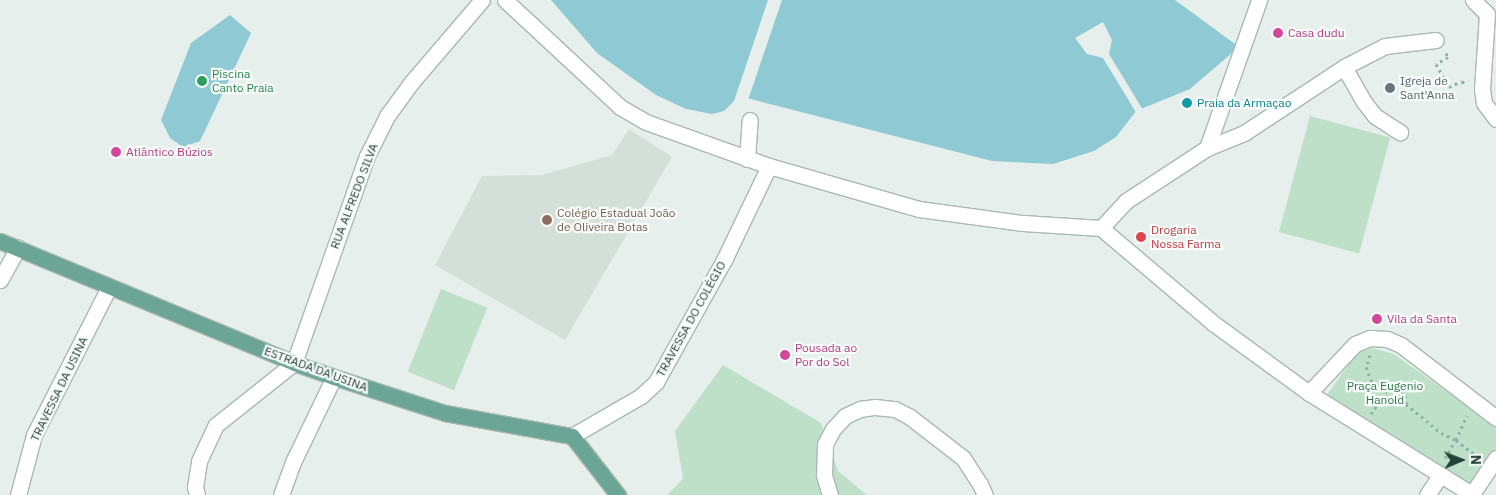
<!DOCTYPE html>
<html>
<head>
<meta charset="utf-8">
<style>
	body { margin:0 }
	#map { position:relative; width:1496px; height:495px; overflow:hidden; background:#e6efeb; font-family:"IBM Plex Sans",sans-serif }
	div>[style] { position:absolute }
	.built>* { inset:0; background:#d4dfda }
	.green>* { inset:0; background:#bfe0c8; transform-origin:0 0 }
	.water>* { inset:0; background:#8ec9d4 }
	.pier>* { inset:0; background:#e6efeb }
	.path>* { height:3px; margin-top:-1.5px; transform-origin:0; background:repeating-linear-gradient(90deg,#86b3a5 0 2.5px,transparent 0 6.5px) }
	.roads { filter:drop-shadow(1px 0 #a8b8b2) drop-shadow(-1px 0 #a8b8b2) drop-shadow(0 1px #a8b8b2) drop-shadow(0 -1px #a8b8b2) }
	.minor>* { height:15px; margin:-7.5px; padding:0 7.5px; transform-origin:7.5px; border-radius:7.5px; background:#fff }
	.major>* { height:15px; margin:-7.5px; padding:0 7.5px; transform-origin:7.5px; border-radius:7.5px; background:#6aa596 }
	.dots>* { width:14px; height:14px; translate:-50% -50%; box-sizing:border-box; border:2px solid #f7fbf9; border-radius:50% }
	span { translate:-50% -50%; white-space:nowrap; text-align:center; line-height:1.15; -webkit-text-stroke:4.5px #f7fbf9; paint-order:stroke }
	.hotel-label { font-size:12px; color:#b23c85 }
	.left { translate:0 -50%; text-align:left }
	.leisure-label { font-size:12px; color:#27864d }
	.worship-label { font-size:12px; color:#5b616d }
	.culture-label { font-size:12px; color:#0d838f }
	.street-label { font-size:12px; color:#24423a }
	.education-label { font-size:12px; color:#785e54 }
	.health-label { font-size:12px; color:#be3a42 }
	.park-label { font-size:12px; color:#2d7a4b }
	.north { position:absolute; left:1436px; top:435px; width:50px; height:50px; -webkit-text-stroke:4px #f7fbf9; paint-order:stroke; rotate:89deg; font-size:14px; font-weight:700; line-height:20px; text-align:center; color:#24423a }
	.north::after { content:''; display:block; margin:auto; width:18px; height:22px; background:#24423a; clip-path:polygon(50% 0,100% 100%,50% 72%,0 100%) }
</style>
</head>
<body>
<div id="map">
	<div class="built">
		<i style="clip-path:polygon(629px 129px,672px 157px,565px 340px,435px 265px,482px 176px,542px 175px,612px 155px)"></i>
	</div>
	<div class="green">
		<i style="left:1310px;top:116px;width:83px;height:120px;rotate:15deg"></i>
		<i style="left:441px;top:289px;width:50px;height:89px;rotate:22deg"></i>
		<i style="clip-path:polygon(1372px 348px,1394px 354px,1496px 427px,1496px 449px,1467px 489px,1326px 396px,1357px 353px)"></i>
		<i style="clip-path:polygon(723px 365px,821px 423px,838px 471px,867px 495px,667px 495px,683px 479px,675px 431px)"></i>
	</div>
	<div class="water">
		<i style="clip-path:polygon(551px 0,1175px 0,1239px 47px,1190px 89px,1136px 111px,1116px 137px,1094px 151px,1053px 164px,992px 161px,739px 96px,724px 111px,712px 114px,686px 109px,656px 95px,597px 53px)"></i>
		<i style="clip-path:polygon(230px 15px,251px 33px,200px 141px,183px 147px,170px 138px,161px 120px,191px 43px)"></i>
	</div>
	<div class="pier">
		<i style="clip-path:polygon(768px 0,782px 0,748px 100px,740px 98px,732px 107px)"></i>
		<i style="clip-path:polygon(1103px 22px,1112px 40px,1109px 54px,1143px 110px,1137px 114px,1103px 58px,1087px 54px,1075px 38px)"></i>
	</div>
	<div class="path">
		<i style="left:1446px;top:53px;width:4px;rotate:63deg"></i>
		<i style="left:1448px;top:57px;width:14px;rotate:150deg"></i>
		<i style="left:1436px;top:64px;width:26px;rotate:61deg"></i>
		<i style="left:1449px;top:87px;width:14px;rotate:-25deg"></i>
		<i style="left:1462px;top:81px;width:6px;rotate:51deg"></i>
		<i style="left:1370px;top:355px;width:13px;rotate:108deg"></i>
		<i style="left:1366px;top:367px;width:19px;rotate:69deg"></i>
		<i style="left:1373px;top:385px;width:16px;rotate:7deg"></i>
		<i style="left:1389px;top:387px;width:18px;rotate:27deg"></i>
		<i style="left:1405px;top:395px;width:9px;rotate:84deg"></i>
		<i style="left:1406px;top:404px;width:45px;rotate:39.6deg"></i>
		<i style="left:1441px;top:433px;width:17px;rotate:25deg"></i>
		<i style="left:1456px;top:440px;width:27px;rotate:-66deg"></i>
		<i style="left:1371px;top:414px;width:32px;rotate:-56deg"></i>
		<i style="left:1445px;top:458px;width:21px;rotate:-59deg"></i>
		<i style="left:1456px;top:440px;width:28px;rotate:38deg"></i>
	</div>
	<div class="roads">
		<div class="minor">
			<i style="left:505px;top:0;width:157px;rotate:42.9deg"></i>
			<i style="left:620px;top:107px;width:30px;rotate:30deg"></i>
			<i style="left:646px;top:122px;width:131px;rotate:19.7deg"></i>
			<i style="left:769px;top:166px;width:156px;rotate:16deg"></i>
			<i style="left:919px;top:209px;width:105px;rotate:7.7deg"></i>
			<i style="left:1023px;top:223px;width:78px;rotate:3.7deg"></i>
			<i style="left:1101px;top:228px;width:147px;rotate:40.3deg"></i>
			<i style="left:1213px;top:323px;width:119px;rotate:36.1deg"></i>
			<i style="left:1309px;top:393px;width:193px;rotate:31.9deg"></i>
			<i style="left:1473px;top:0;width:20px;rotate:45deg"></i>
			<i style="left:1487px;top:14px;width:75px;rotate:93.8deg"></i>
			<i style="left:1482px;top:89px;width:14px;rotate:82deg"></i>
			<i style="left:1484px;top:103px;width:20px;rotate:53deg"></i>
			<i style="left:1344px;top:67px;width:40px;rotate:60.3deg"></i>
			<i style="left:1364px;top:102px;width:18px;rotate:52deg"></i>
			<i style="left:1375px;top:116px;width:30px;rotate:33deg"></i>
			<i style="left:1207px;top:148px;width:157px;rotate:-70.6deg"></i>
			<i style="left:747px;top:159px;width:39px;rotate:-86deg"></i>
			<i style="left:1101px;top:228px;width:37px;rotate:-47deg"></i>
			<i style="left:1126px;top:201px;width:97px;rotate:-33.2deg"></i>
			<i style="left:1207px;top:148px;width:40px;rotate:-22deg"></i>
			<i style="left:1244px;top:133px;width:120px;rotate:-33.4deg"></i>
			<i style="left:1344px;top:67px;width:46px;rotate:-27.1deg"></i>
			<i style="left:1385px;top:46px;width:51px;rotate:-6.7deg"></i>
			<i style="left:0;top:280px;width:37px;rotate:-61deg"></i>
			<i style="left:1309px;top:393px;width:67px;rotate:-46.8deg"></i>
			<i style="left:1355px;top:344px;width:16px;rotate:-22deg"></i>
			<i style="left:1370px;top:338px;width:17px;rotate:3deg"></i>
			<i style="left:1387px;top:339px;width:15px;rotate:23deg"></i>
			<i style="left:1401px;top:345px;width:120px;rotate:37.5deg"></i>
			<i style="left:572px;top:436px;width:80px;rotate:-30.1deg"></i>
			<i style="left:641px;top:396px;width:21px;rotate:-43deg"></i>
			<i style="left:656px;top:382px;width:140px;rotate:-60.9deg"></i>
			<i style="left:724px;top:260px;width:104px;rotate:-64.4deg"></i>
			<i style="left:1472px;top:494px;width:43px;rotate:-56.3deg"></i>
			<i style="left:18px;top:495px;width:62px;rotate:-75.1deg"></i>
			<i style="left:34px;top:435px;width:166px;rotate:-63.1deg"></i>
			<i style="left:197px;top:495px;width:8px;rotate:-104deg"></i>
			<i style="left:195px;top:487px;width:26px;rotate:-81deg"></i>
			<i style="left:199px;top:461px;width:40px;rotate:-65deg"></i>
			<i style="left:216px;top:425px;width:100px;rotate:-38.5deg"></i>
			<i style="left:294px;top:363px;width:219px;rotate:-70.6deg"></i>
			<i style="left:367px;top:156px;width:45px;rotate:-63.4deg"></i>
			<i style="left:387px;top:116px;width:41px;rotate:-54deg"></i>
			<i style="left:411px;top:83px;width:109px;rotate:-49.5deg"></i>
			<i style="left:281px;top:495px;width:37px;rotate:-70deg"></i>
			<i style="left:294px;top:460px;width:92px;rotate:-64.3deg"></i>
			<i style="left:830px;top:495px;width:21px;rotate:-107deg"></i>
			<i style="left:824px;top:475px;width:31px;rotate:-88deg"></i>
			<i style="left:825px;top:444px;width:17px;rotate:-62deg"></i>
			<i style="left:833px;top:429px;width:18px;rotate:-47deg"></i>
			<i style="left:845px;top:416px;width:17px;rotate:-25deg"></i>
			<i style="left:860px;top:409px;width:15px;rotate:-8deg"></i>
			<i style="left:875px;top:407px;width:20px;rotate:6deg"></i>
			<i style="left:895px;top:409px;width:17px;rotate:28deg"></i>
			<i style="left:910px;top:417px;width:67px;rotate:37.7deg"></i>
			<i style="left:963px;top:458px;width:31px;rotate:57deg"></i>
			<i style="left:980px;top:484px;width:12px;rotate:66deg"></i>
			<i style="left:1427px;top:495px;width:25px;rotate:-56deg"></i>
		</div>
		<div class="major">
			<i style="left:0;top:241px;width:318px;rotate:22.5deg"></i>
			<i style="left:294px;top:363px;width:42px;rotate:19.3deg"></i>
			<i style="left:334px;top:377px;width:117px;rotate:18deg"></i>
			<i style="left:445px;top:413px;width:129px;rotate:10.3deg"></i>
			<i style="left:572px;top:436px;width:75px;rotate:52.1deg"></i>
		</div>
	</div>
	<div class="dots">
		<i style="left:1278px;top:33px;background:#d1479c"></i>
		<i style="left:202px;top:81px;background:#2e9e5b"></i>
		<i style="left:1390px;top:88px;background:#6b7280"></i>
		<i style="left:1187px;top:103px;background:#0f9aa8"></i>
		<i style="left:116px;top:152px;background:#d1479c"></i>
		<i style="left:547px;top:220px;background:#8d6e63"></i>
		<i style="left:1141px;top:237px;background:#e0444e"></i>
		<i style="left:1377px;top:319px;background:#d1479c"></i>
		<i style="left:785px;top:355px;background:#d1479c"></i>
	</div>
	<div class="hotel-label">
		<span class="left" style="left:1288px;top:33px">Casa dudu</span>
		<span class="left" style="left:126px;top:152px">Atlântico Búzios</span>
		<span class="left" style="left:1387px;top:319px">Vila da Santa</span>
		<span class="left" style="left:795px;top:355px">Pousada ao<br>Por do Sol</span>
	</div>
	<div class="leisure-label">
		<span class="left" style="left:212px;top:81px">Piscina<br>Canto Praia</span>
	</div>
	<div class="worship-label">
		<span class="left" style="left:1400px;top:88px">Igreja de<br>Sant'Anna</span>
	</div>
	<div class="culture-label">
		<span class="left" style="left:1197px;top:103px">Praia da Armaçao</span>
	</div>
	<div class="street-label">
		<span style="left:354px;top:196px;rotate:-69deg">RUA ALFREDO SILVA</span>
		<span style="left:691px;top:319px;rotate:-61deg">TRAVESSA DO COLÉGIO</span>
		<span style="left:316px;top:369px;rotate:20deg">ESTRADA DA USINA</span>
		<span style="left:59px;top:389px;rotate:-64deg">TRAVESSA DA USINA</span>
	</div>
	<div class="education-label">
		<span class="left" style="left:557px;top:220px">Colégio Estadual João<br>de Oliveira Botas</span>
	</div>
	<div class="health-label">
		<span class="left" style="left:1151px;top:237px">Drogaria<br>Nossa Farma</span>
	</div>
	<div class="park-label">
		<span style="left:1385px;top:393px">Praça Eugenio<br>Hanold</span>
	</div>
	<div class="north">N</div>
</div>
</body>
</html>
